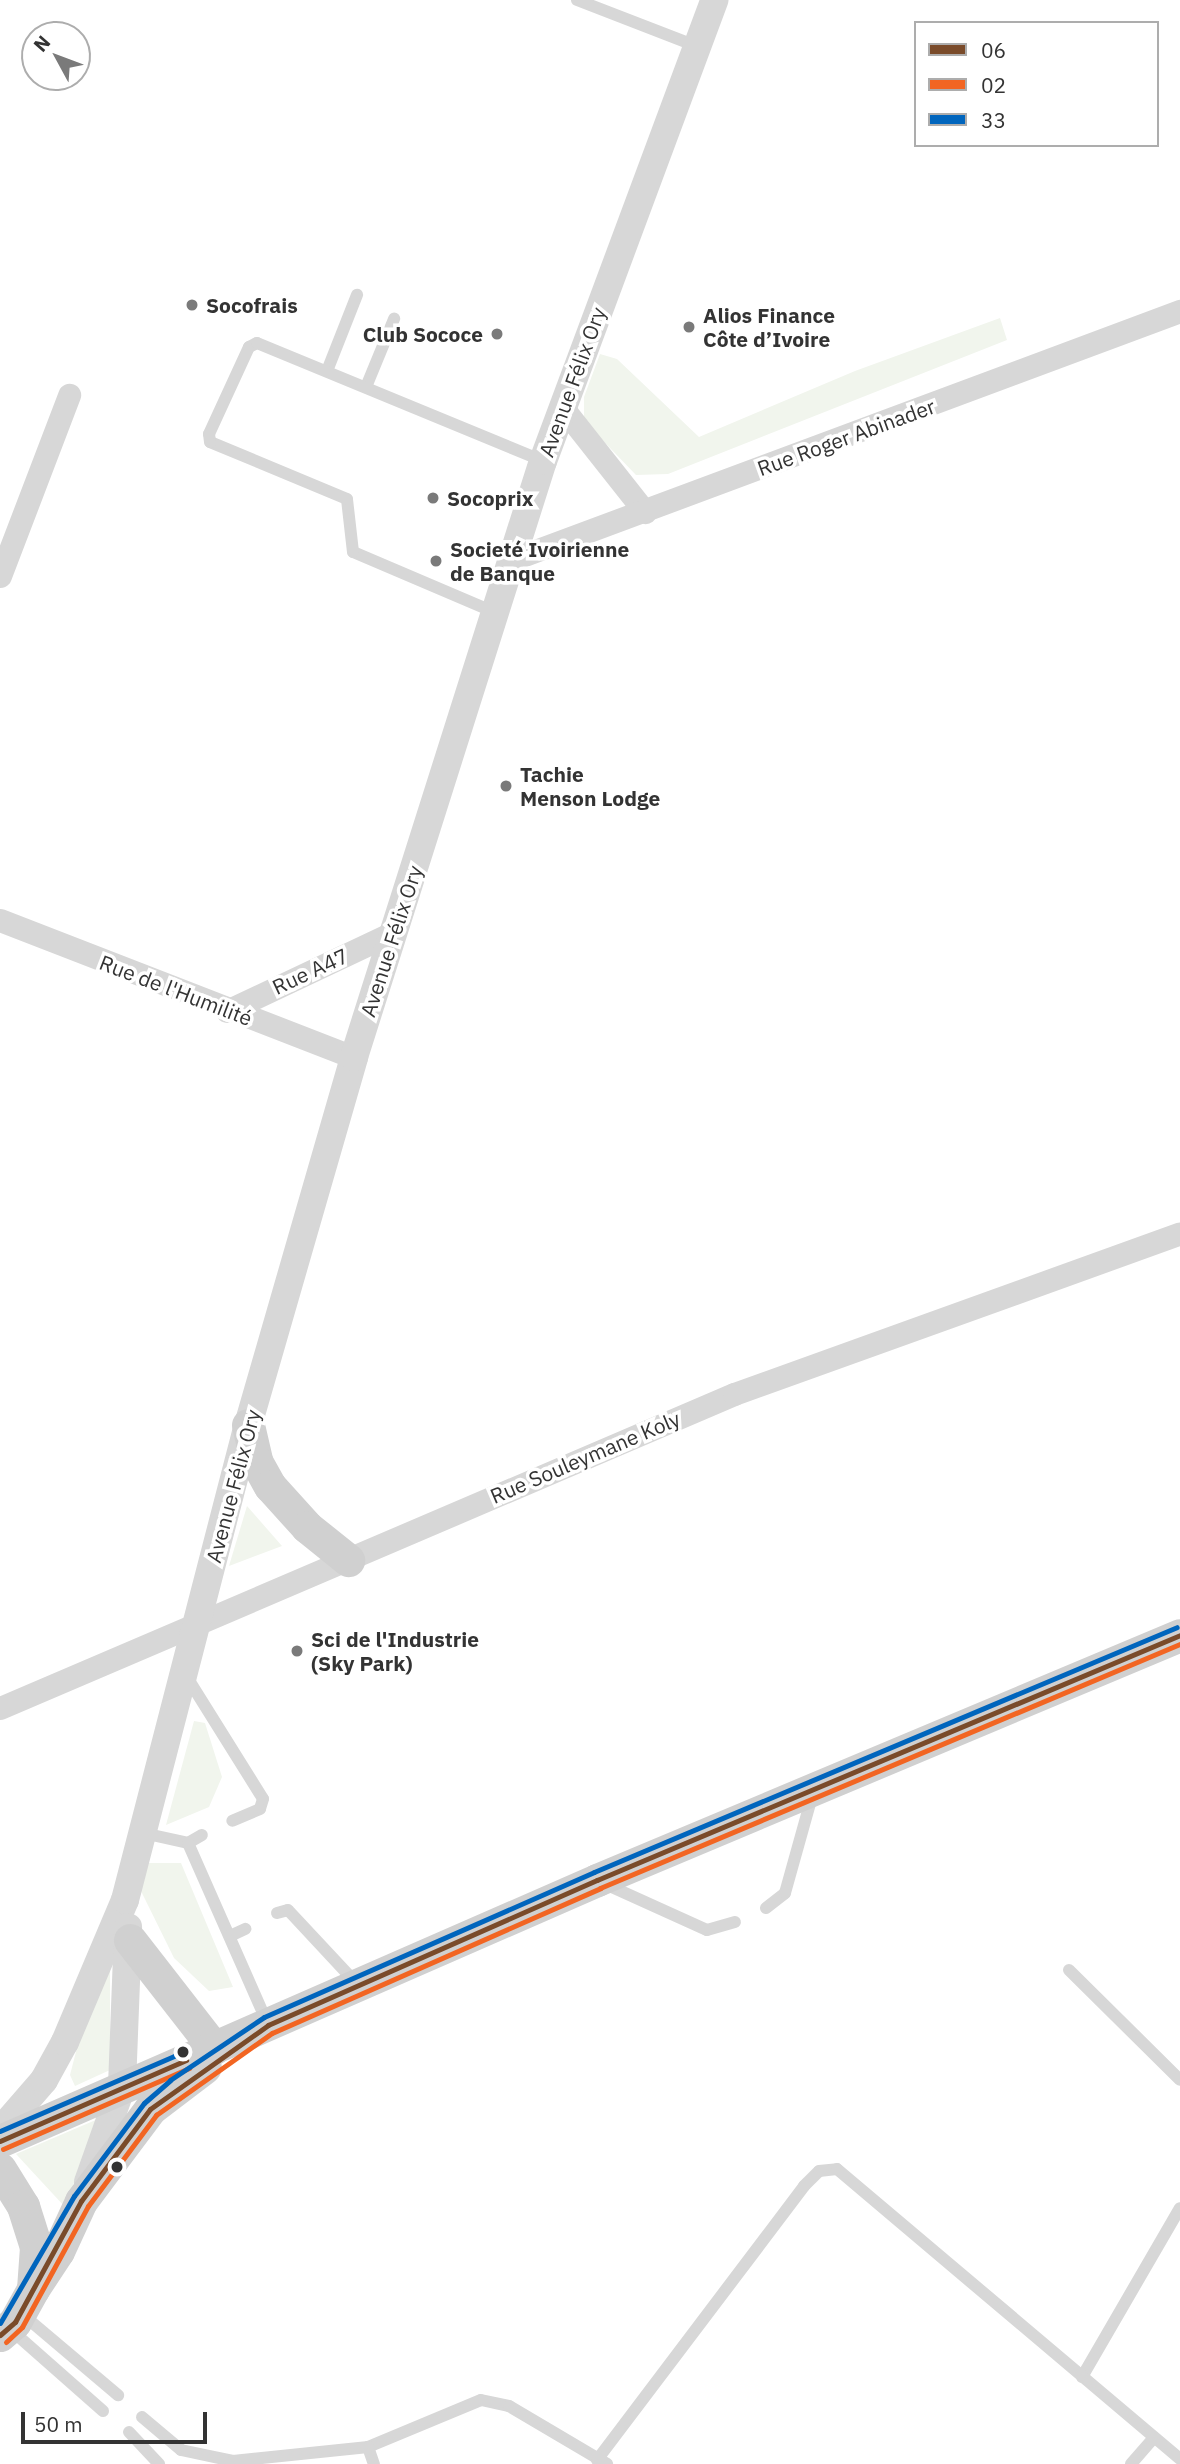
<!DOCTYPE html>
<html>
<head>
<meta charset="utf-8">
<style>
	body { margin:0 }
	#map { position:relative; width:1180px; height:2464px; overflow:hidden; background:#fff; font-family:"IBM Plex Sans",sans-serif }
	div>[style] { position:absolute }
	.green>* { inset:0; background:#f1f5ed }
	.service>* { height:12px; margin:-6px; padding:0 6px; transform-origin:6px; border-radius:6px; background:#d7d7d7 }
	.minor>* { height:23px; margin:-11.5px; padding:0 11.5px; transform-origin:11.5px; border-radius:11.5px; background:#d7d7d7 }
	.tertiary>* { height:28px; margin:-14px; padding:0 14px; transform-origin:14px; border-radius:14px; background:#d7d7d7 }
	.secondary>* { height:33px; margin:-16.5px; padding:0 16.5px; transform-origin:16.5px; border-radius:16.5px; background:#d0d0d0 }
	.bus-1>* { height:5px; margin:-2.5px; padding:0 2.5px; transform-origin:2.5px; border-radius:2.5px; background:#7a4b2a }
	.bus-2>* { height:5px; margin:-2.5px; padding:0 2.5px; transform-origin:2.5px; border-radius:2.5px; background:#f26522 }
	.bus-3>* { height:5px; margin:-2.5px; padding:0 2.5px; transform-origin:2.5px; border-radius:2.5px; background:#0065bd }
	.dots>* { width:19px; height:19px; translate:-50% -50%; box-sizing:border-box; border:4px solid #fff; border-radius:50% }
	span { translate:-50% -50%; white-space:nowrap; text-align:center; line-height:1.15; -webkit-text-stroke:7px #fff; paint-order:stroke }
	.poi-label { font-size:21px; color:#333; font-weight:700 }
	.left { translate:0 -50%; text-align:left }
	.right { translate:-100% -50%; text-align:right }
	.street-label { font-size:21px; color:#333 }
	.legend { position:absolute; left:914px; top:21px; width:245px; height:126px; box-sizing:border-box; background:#fff; border:2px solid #adadad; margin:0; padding:9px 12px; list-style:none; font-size:21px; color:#333 }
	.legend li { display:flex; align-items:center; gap:14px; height:35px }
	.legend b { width:35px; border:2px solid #adadad }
	.north { position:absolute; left:21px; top:21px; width:70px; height:70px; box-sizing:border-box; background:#fff; border:2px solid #adadad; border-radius:50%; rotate:311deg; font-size:19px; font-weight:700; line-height:28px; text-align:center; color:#333 }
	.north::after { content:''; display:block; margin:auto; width:24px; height:32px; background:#7a7a7a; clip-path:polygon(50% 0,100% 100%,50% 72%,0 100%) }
	.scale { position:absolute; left:21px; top:2412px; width:186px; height:32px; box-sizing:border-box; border:4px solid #333; border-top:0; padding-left:9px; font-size:21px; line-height:24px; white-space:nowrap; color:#333; -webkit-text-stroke:5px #fff; paint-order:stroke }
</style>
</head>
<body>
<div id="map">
	<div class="green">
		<i style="clip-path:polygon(1000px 318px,1007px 340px,668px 474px,636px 475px,584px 421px,584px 397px,600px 354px,617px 359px,699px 437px,855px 371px)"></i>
		<i style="clip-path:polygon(247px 1506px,282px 1546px,229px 1566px)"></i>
		<i style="clip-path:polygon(194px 1721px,205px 1723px,222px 1777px,209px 1807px,166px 1825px)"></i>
		<i style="clip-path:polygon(149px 1863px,181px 1863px,233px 1987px,209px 1991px,174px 1958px,140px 1889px)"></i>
		<i style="clip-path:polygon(110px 1962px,110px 2070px,75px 2086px,70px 2075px,99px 1963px)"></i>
		<i style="clip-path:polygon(98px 2119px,65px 2207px,16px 2154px)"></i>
	</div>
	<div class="service">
		<i style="left:577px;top:0;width:128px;rotate:21.1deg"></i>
		<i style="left:327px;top:371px;width:82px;rotate:-68.5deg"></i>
		<i style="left:366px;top:387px;width:74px;rotate:-67.6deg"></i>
		<i style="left:494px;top:612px;width:153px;rotate:-156.9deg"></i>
		<i style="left:353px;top:552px;width:53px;rotate:-96.5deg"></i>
		<i style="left:347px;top:499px;width:148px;rotate:-157.4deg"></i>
		<i style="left:210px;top:442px;width:8px;rotate:-97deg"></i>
		<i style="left:209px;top:434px;width:96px;rotate:-65.3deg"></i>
		<i style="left:249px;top:347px;width:9px;rotate:-27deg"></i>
		<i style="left:257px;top:343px;width:309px;rotate:22.4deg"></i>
		<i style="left:185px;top:1674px;width:147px;rotate:58deg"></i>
		<i style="left:263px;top:1799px;width:10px;rotate:107deg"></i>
		<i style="left:260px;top:1809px;width:30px;rotate:157deg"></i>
		<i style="left:143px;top:1833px;width:46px;rotate:12.5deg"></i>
		<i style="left:188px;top:1843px;width:16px;rotate:-30deg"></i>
		<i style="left:188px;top:1843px;width:196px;rotate:66.2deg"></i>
		<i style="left:603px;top:1883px;width:114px;rotate:24.3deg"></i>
		<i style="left:707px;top:1930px;width:29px;rotate:-16deg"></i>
		<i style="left:766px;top:1908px;width:24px;rotate:-38deg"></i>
		<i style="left:785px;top:1893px;width:104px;rotate:-74.4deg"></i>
		<i style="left:277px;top:1913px;width:11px;rotate:-15deg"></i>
		<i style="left:288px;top:1910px;width:100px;rotate:47deg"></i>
		<i style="left:230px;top:1936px;width:17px;rotate:-25deg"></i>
		<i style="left:1069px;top:1970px;width:156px;rotate:44.7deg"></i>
		<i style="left:22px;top:2314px;width:126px;rotate:40.2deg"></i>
		<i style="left:10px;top:2329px;width:124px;rotate:41.4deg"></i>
		<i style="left:1082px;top:2377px;width:195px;rotate:-59.9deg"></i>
		<i style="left:142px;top:2417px;width:51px;rotate:40.2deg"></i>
		<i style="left:181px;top:2450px;width:53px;rotate:11.9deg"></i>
		<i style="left:233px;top:2461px;width:136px;rotate:-5.9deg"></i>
		<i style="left:368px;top:2447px;width:122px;rotate:-22.6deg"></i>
		<i style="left:481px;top:2400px;width:29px;rotate:12deg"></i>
		<i style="left:509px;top:2406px;width:114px;rotate:30.6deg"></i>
		<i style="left:129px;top:2432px;width:44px;rotate:46.8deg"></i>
		<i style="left:368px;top:2447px;width:18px;rotate:71deg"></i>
		<i style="left:597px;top:2460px;width:343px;rotate:-52.9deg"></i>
		<i style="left:804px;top:2186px;width:21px;rotate:-45deg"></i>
		<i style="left:819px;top:2171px;width:18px;rotate:-6deg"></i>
		<i style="left:837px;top:2169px;width:449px;rotate:40.2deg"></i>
		<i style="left:1131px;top:2464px;width:35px;rotate:-49deg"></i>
	</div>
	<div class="minor">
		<i style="left:562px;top:407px;width:134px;rotate:51.7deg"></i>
		<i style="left:511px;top:560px;width:714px;rotate:-20.42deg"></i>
		<i style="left:0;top:576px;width:194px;rotate:-69.1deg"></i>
		<i style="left:0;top:920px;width:380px;rotate:21.2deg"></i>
		<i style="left:227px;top:1011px;width:185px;rotate:-25.3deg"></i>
		<i style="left:0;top:1708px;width:798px;rotate:-23.16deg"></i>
		<i style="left:734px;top:1394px;width:474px;rotate:-19.8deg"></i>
	</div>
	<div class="tertiary">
		<i style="left:0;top:2131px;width:67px;rotate:-49.2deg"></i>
		<i style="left:44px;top:2080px;width:43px;rotate:-61.1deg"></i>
		<i style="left:65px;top:2042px;width:154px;rotate:-67.1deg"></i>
		<i style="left:125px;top:1900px;width:491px;rotate:-75.5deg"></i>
		<i style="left:248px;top:1425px;width:383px;rotate:-73.9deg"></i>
		<i style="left:354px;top:1057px;width:625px;rotate:-72.41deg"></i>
		<i style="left:543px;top:461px;width:492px;rotate:-69.6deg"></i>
		<i style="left:88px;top:2182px;width:102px;rotate:-70.5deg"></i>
		<i style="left:122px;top:2086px;width:159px;rotate:-87.8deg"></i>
	</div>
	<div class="secondary">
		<i style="left:248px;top:1425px;width:37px;rotate:77deg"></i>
		<i style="left:256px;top:1461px;width:29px;rotate:61deg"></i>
		<i style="left:270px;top:1486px;width:55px;rotate:47.9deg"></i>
		<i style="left:307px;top:1527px;width:53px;rotate:38.8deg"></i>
		<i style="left:130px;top:1940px;width:137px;rotate:52.1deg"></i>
		<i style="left:0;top:2141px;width:652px;rotate:-23.61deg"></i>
		<i style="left:597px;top:1880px;width:632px;rotate:-22.79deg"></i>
		<i style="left:0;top:2169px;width:44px;rotate:58.1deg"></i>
		<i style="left:23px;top:2206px;width:43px;rotate:72.4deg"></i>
		<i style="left:36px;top:2247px;width:42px;rotate:94.1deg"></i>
		<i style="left:33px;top:2289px;width:38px;rotate:119deg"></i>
		<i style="left:15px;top:2322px;width:20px;rotate:139deg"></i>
		<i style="left:33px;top:2289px;width:45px;rotate:-56.7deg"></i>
		<i style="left:58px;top:2251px;width:55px;rotate:-65.3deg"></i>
		<i style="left:81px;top:2201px;width:115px;rotate:-53.1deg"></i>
		<i style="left:150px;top:2109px;width:69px;rotate:-37.4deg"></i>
	</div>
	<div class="bus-1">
		<i style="left:0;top:2141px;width:203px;rotate:-23.5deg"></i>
		<i style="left:0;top:2335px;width:20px;rotate:-41deg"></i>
		<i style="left:15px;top:2322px;width:138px;rotate:-61.4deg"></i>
		<i style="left:81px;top:2201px;width:115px;rotate:-53.1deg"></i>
		<i style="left:150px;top:2109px;width:145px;rotate:-35.4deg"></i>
		<i style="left:268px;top:2025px;width:360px;rotate:-23.8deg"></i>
		<i style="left:597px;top:1880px;width:632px;rotate:-22.79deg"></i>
	</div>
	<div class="bus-2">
		<i style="left:3px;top:2149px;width:203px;rotate:-23.5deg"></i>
		<i style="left:6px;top:2342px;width:22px;rotate:-43deg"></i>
		<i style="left:22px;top:2327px;width:138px;rotate:-61.4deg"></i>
		<i style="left:88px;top:2206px;width:114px;rotate:-53.2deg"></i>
		<i style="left:156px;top:2115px;width:142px;rotate:-35.3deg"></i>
		<i style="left:272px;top:2033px;width:359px;rotate:-23.8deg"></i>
		<i style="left:600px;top:1888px;width:629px;rotate:-22.82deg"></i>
	</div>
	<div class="bus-3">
		<i style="left:0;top:2131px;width:199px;rotate:-23.3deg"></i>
		<i style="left:0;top:2323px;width:147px;rotate:-59.8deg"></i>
		<i style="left:74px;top:2196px;width:116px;rotate:-53deg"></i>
		<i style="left:144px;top:2103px;width:35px;rotate:-41deg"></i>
		<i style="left:170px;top:2080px;width:113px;rotate:-33.8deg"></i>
		<i style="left:264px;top:2017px;width:360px;rotate:-23.7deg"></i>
		<i style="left:594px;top:1872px;width:632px;rotate:-22.79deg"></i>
	</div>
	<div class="dots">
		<i style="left:192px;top:305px;background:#7a7a7a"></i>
		<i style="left:689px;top:327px;background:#7a7a7a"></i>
		<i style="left:497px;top:334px;background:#7a7a7a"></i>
		<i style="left:433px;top:498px;background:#7a7a7a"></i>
		<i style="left:436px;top:561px;background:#7a7a7a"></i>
		<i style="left:506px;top:786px;background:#7a7a7a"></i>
		<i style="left:297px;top:1651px;background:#7a7a7a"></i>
		<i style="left:183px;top:2052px;background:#333"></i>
		<i style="left:117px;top:2167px;background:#333"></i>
	</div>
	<div class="poi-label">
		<span class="left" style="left:206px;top:305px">Socofrais</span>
		<span class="left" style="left:703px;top:327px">Alios Finance<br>Côte d’Ivoire</span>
		<span class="right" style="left:483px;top:334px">Club Sococe</span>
		<span class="left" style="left:447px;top:498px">Socoprix</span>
		<span class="left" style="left:450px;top:561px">Societé Ivoirienne<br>de Banque</span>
		<span class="left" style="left:520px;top:786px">Tachie<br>Menson Lodge</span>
		<span class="left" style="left:311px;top:1651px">Sci de l'Industrie<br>(Sky Park)</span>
	</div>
	<div class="street-label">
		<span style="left:572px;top:382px;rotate:-70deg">Avenue Félix Ory</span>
		<span style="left:846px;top:437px;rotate:-20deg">Rue Roger Abinader</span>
		<span style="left:391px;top:941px;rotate:-72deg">Avenue Félix Ory</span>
		<span style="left:310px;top:971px;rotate:-25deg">Rue A47</span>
		<span style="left:176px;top:990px;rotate:21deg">Rue de l'Humilité</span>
		<span style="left:585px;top:1457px;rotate:-23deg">Rue Souleymane Koly</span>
		<span style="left:233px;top:1486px;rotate:-75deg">Avenue Félix Ory</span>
	</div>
	<ul class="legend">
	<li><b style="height:9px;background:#7a4b2a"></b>06</li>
	<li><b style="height:9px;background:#f26522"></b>02</li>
	<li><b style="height:9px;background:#0065bd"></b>33</li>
	</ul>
	<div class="north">N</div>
	<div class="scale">50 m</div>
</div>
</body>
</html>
